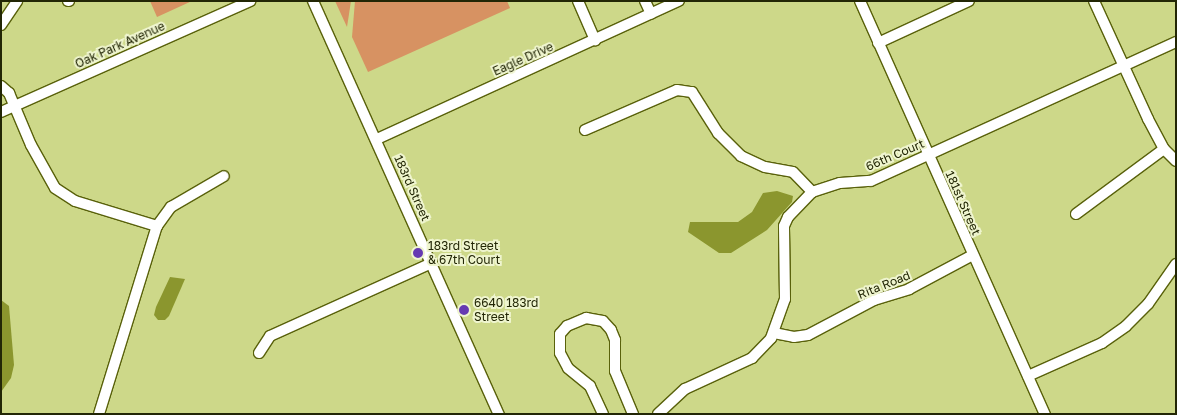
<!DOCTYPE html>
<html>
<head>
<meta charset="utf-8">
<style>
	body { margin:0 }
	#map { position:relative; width:1177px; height:415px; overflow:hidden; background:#cdd889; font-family:"Golos Text",sans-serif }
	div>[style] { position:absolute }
	.green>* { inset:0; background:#d79262 }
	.water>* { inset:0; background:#8b962e }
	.roads { filter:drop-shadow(1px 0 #59610b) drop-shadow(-1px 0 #59610b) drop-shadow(0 1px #59610b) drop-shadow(0 -1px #59610b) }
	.minor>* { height:10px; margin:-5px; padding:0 5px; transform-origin:5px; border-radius:5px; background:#fff }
	.dots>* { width:14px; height:14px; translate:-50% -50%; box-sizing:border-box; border:2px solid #eff5cf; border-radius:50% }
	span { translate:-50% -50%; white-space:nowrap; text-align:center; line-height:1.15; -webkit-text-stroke:4px #eff5cf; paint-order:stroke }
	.street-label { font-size:12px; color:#222605 }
	.poi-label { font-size:12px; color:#222605 }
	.left { translate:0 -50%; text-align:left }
	.frame { position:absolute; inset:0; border:2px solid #222605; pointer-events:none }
</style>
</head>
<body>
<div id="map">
	<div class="green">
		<i style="clip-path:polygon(150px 1px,192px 1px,157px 17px)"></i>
		<i style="clip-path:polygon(335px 1px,351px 1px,347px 27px)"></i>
		<i style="clip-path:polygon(355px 1px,507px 1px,510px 8px,368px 72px,352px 37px)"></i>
	</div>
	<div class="water">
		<i style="clip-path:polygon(777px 191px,793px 196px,792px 202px,767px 230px,731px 253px,719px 253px,688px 232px,690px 222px,738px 222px,752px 212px,763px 193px)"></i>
		<i style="clip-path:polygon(170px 277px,185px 279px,169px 316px,165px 320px,158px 320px,154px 315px,156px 307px)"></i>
		<i style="clip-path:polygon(1px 300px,9px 306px,14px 365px,11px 378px,1px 392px)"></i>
	</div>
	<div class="roads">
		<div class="minor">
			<i style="left:68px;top:1px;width:1px"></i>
			<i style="left:313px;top:1px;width:453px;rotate:65.8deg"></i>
			<i style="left:578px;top:1px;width:43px;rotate:66.4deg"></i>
			<i style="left:645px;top:1px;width:14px;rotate:65deg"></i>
			<i style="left:860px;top:1px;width:453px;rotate:65.9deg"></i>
			<i style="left:1094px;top:1px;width:130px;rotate:65.4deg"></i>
			<i style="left:1148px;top:119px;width:34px;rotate:62deg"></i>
			<i style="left:1164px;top:149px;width:17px;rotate:45deg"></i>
			<i style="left:1px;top:25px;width:29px;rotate:-56deg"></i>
			<i style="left:878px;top:43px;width:100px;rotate:-24.8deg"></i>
			<i style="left:1px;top:86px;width:11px;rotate:41deg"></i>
			<i style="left:9px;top:93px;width:56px;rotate:67.1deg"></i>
			<i style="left:31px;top:145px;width:49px;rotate:60.8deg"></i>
			<i style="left:55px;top:188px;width:24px;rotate:33deg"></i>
			<i style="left:75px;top:201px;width:86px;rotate:17deg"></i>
			<i style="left:1px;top:112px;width:273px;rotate:-24deg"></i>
			<i style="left:585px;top:130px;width:100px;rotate:-23.5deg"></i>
			<i style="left:677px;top:90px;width:15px;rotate:8deg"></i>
			<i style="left:692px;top:92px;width:49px;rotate:57.6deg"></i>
			<i style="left:718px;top:133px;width:33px;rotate:45deg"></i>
			<i style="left:741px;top:156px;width:26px;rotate:25deg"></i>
			<i style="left:765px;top:167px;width:28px;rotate:10deg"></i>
			<i style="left:793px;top:172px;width:28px;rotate:46deg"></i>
			<i style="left:377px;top:139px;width:332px;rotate:-24.6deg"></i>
			<i style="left:1076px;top:214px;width:109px;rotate:-36.5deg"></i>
			<i style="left:774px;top:333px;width:20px;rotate:11deg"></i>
			<i style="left:794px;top:337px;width:14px;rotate:-8deg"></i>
			<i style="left:808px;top:335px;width:75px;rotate:-27.9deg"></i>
			<i style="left:874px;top:300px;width:37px;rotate:-17deg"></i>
			<i style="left:909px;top:289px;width:72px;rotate:-28deg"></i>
			<i style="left:259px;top:353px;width:20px;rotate:-57deg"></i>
			<i style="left:270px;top:336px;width:178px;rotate:-24.3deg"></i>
			<i style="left:1028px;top:376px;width:81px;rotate:-24deg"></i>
			<i style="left:1102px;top:343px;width:29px;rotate:-35deg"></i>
			<i style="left:1126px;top:326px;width:31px;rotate:-45deg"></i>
			<i style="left:1148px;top:304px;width:49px;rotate:-55deg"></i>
			<i style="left:99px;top:414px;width:197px;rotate:-72.9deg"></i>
			<i style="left:157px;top:226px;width:24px;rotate:-54deg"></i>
			<i style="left:171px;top:207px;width:61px;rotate:-30.3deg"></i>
			<i style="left:603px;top:414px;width:31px;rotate:-115deg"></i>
			<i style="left:590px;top:386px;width:28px;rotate:-141deg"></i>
			<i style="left:568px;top:368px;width:17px;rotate:-118deg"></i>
			<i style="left:560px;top:353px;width:19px;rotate:-90deg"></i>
			<i style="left:560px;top:334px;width:11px;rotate:-49deg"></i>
			<i style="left:567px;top:326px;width:21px;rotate:-23deg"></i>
			<i style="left:586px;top:318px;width:17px;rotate:10deg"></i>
			<i style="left:603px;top:321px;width:12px;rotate:48deg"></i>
			<i style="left:611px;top:330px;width:11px;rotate:68deg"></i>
			<i style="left:615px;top:340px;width:31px;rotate:90deg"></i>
			<i style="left:615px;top:371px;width:47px;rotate:67.3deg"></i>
			<i style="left:658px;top:414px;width:37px;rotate:-43deg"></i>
			<i style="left:685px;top:389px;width:74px;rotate:-24.8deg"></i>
			<i style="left:752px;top:358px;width:28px;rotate:-46deg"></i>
			<i style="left:771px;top:338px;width:41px;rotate:-70.3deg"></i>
			<i style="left:785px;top:299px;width:73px;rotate:-90.8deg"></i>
			<i style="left:784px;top:226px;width:10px;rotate:-66deg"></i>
			<i style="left:788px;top:217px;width:35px;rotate:-46deg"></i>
			<i style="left:812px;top:192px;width:29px;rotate:-18deg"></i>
			<i style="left:840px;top:183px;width:31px;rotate:-4deg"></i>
			<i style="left:871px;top:181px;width:335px;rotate:-24.5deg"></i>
		</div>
	</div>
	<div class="dots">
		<i style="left:418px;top:253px;background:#663ab2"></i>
		<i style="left:464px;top:310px;background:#663ab2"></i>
	</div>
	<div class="street-label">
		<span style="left:120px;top:45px;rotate:-24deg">Oak Park Avenue</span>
		<span style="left:523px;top:59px;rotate:-24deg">Eagle Drive</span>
		<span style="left:895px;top:155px;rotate:-23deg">66th Court</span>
		<span style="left:412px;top:188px;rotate:66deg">183rd Street</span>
		<span style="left:963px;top:203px;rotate:66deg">181st Street</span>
		<span style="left:884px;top:285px;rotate:-22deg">Rita Road</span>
	</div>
	<div class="poi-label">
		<span class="left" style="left:428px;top:253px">183rd Street<br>&amp; 67th Court</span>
		<span class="left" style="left:474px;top:310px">6640 183rd<br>Street</span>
	</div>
	<div class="frame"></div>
</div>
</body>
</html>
